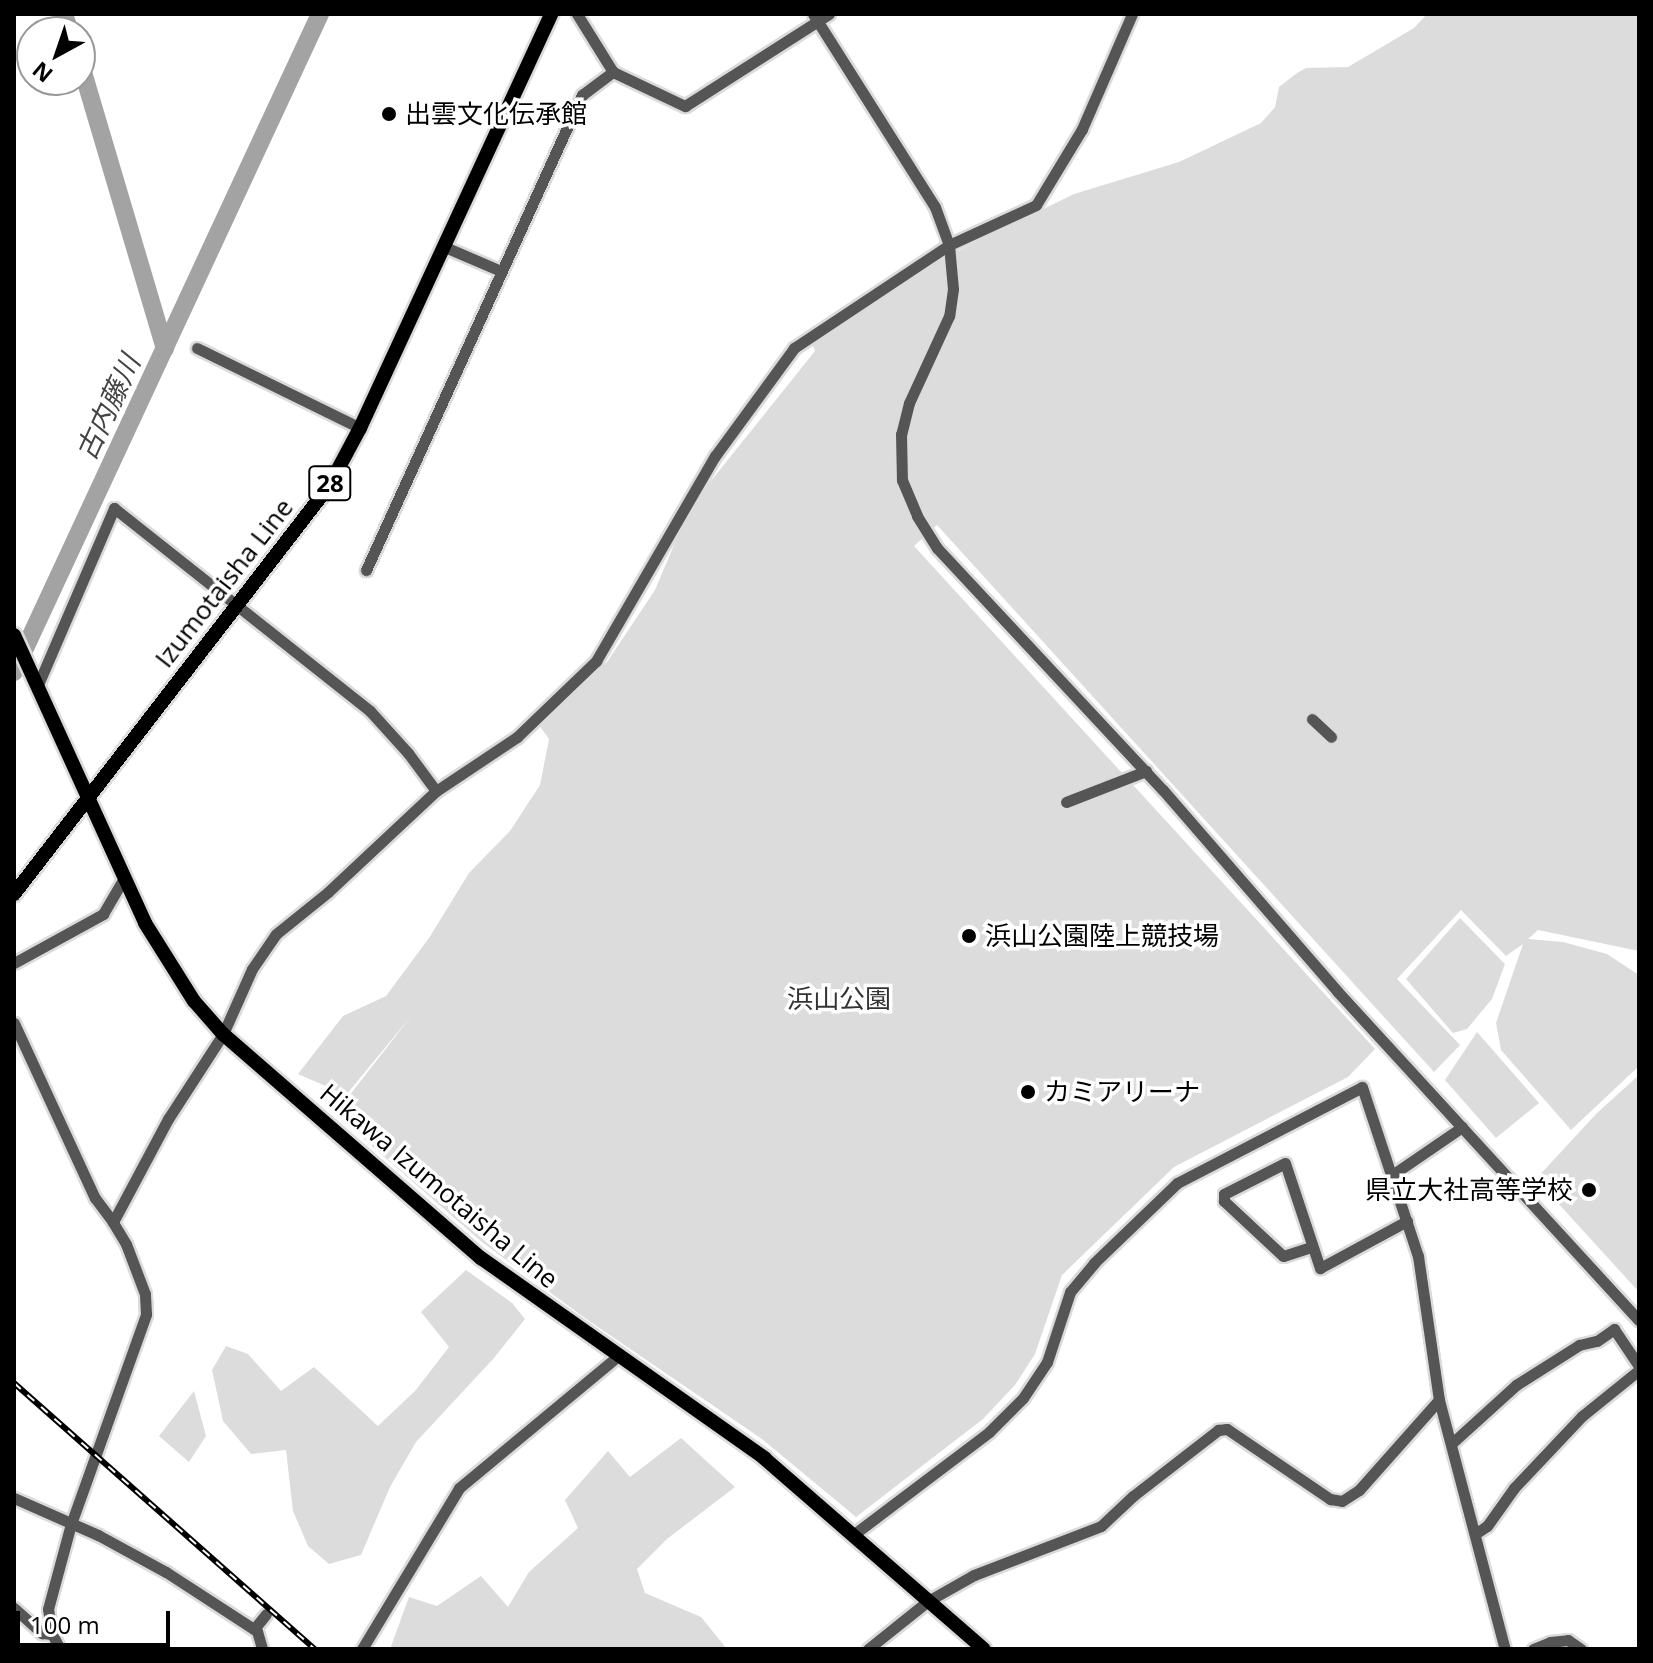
<!DOCTYPE html>
<html>
<head>
<meta charset="utf-8">
<style>
	body { margin:0 }
	#map { position:relative; width:1653px; height:1663px; overflow:hidden; background:#fff; font-family:"Open Sans","Noto Sans JP",sans-serif }
	div>[style] { position:absolute }
	.green>* { inset:0; background:#dcdcdc }
	.river>* { height:18px; margin:-9px; padding:0 9px; transform-origin:9px; border-radius:9px; background:#a3a3a3 }
	.roads { filter:drop-shadow(2px 0 #dbdbdb) drop-shadow(-2px 0 #dbdbdb) drop-shadow(0 2px #dbdbdb) drop-shadow(0 -2px #dbdbdb) }
	.minor>* { height:11px; margin:-5.5px; padding:0 5.5px; transform-origin:5.5px; border-radius:5.5px; background:#555 }
	.major>* { height:14px; margin:-7px; padding:0 7px; transform-origin:7px; border-radius:7px; background:#000 }
	.rail>* { height:6px; margin-top:-3px; transform-origin:0; background:repeating-linear-gradient(90deg,#fff 0 9px,#000 0 18px); box-sizing:border-box; border-block:2px solid #000 }
	.dots>* { width:22px; height:22px; translate:-50% -50%; box-sizing:border-box; border:4px solid #fff; border-radius:50% }
	span { translate:-50% -50%; white-space:nowrap; text-align:center; line-height:1.15; -webkit-text-stroke:7px #fff; paint-order:stroke }
	.shield-label span { padding:2px 6px; background:#fff; border:2px solid; border-radius:6px; -webkit-text-stroke-width:0 }
	.shield-label { font-size:24px; color:#000; font-weight:700 }
	.poi-label { font-size:26px; color:#000 }
	.left { translate:0 -50%; text-align:left }
	.right { translate:-100% -50%; text-align:right }
	.street-label { font-size:26px; color:#000 }
	.park-label { font-size:26px; color:#333 }
	.water-label { font-size:28px; color:#444; font-style:italic }
	.frame { position:absolute; inset:0; border:16px solid #000; pointer-events:none }
	.north { position:absolute; left:16px; top:16px; width:80px; height:80px; box-sizing:border-box; background:#fff; border:2px solid #999; border-radius:50%; rotate:220deg; font-size:22px; font-weight:700; line-height:32px; text-align:center; color:#000 }
	.north::after { content:''; display:block; margin:auto; width:28px; height:36px; background:#000; clip-path:polygon(50% 0,100% 100%,50% 72%,0 100%) }
	.scale { position:absolute; left:16px; top:1611px; width:154px; height:36px; box-sizing:border-box; border:4px solid #000; border-top:0; padding-left:10px; font-size:24px; line-height:28px; white-space:nowrap; color:#000; -webkit-text-stroke:6px #fff; paint-order:stroke }
</style>
</head>
<body>
<div id="map">
	<div class="green">
		<i style="clip-path:polygon(1427px 14px,1639px 14px,1639px 951px,1538px 930px,1528px 939px,1563px 942px,1607px 954px,1639px 975px,1639px 1066px,1571px 1130px,1501px 1050px,1496px 1023px,1523px 944px,1506px 956px,1461px 910px,1397px 979px,1460px 1045px,1434px 1072px,937px 525px,914px 546px,1375px 1049px,1348px 1077px,1174px 1167px,1062px 1275px,1035px 1354px,1015px 1385px,983px 1419px,856px 1517px,762px 1439px,582px 1316px,482px 1242px,335px 1114px,412px 1015px,346px 1095px,298px 1074px,343px 1016px,386px 996px,429px 938px,469px 873px,510px 831px,540px 785px,549px 739px,538px 724px,607px 662px,655px 590px,690px 507px,815px 351px,812px 344px,938px 261px,1074px 194px,1179px 162px,1261px 123px,1275px 107px,1279px 87px,1297px 73px,1306px 68px,1348px 67px,1414px 28px)"></i>
		<i style="clip-path:polygon(1460px 918px,1505px 964px,1492px 999px,1467px 1029px,1453px 1033px,1406px 979px)"></i>
		<i style="clip-path:polygon(1477px 1032px,1539px 1103px,1496px 1138px,1445px 1080px)"></i>
		<i style="clip-path:polygon(1639px 1075px,1639px 1292px,1536px 1179px,1596px 1114px)"></i>
		<i style="clip-path:polygon(466px 1270px,512px 1303px,525px 1319px,494px 1358px,416px 1442px,390px 1487px,361px 1555px,329px 1564px,308px 1546px,293px 1511px,286px 1450px,251px 1454px,223px 1421px,212px 1370px,226px 1346px,248px 1354px,281px 1391px,314px 1367px,378px 1426px,415px 1391px,449px 1347px,421px 1312px)"></i>
		<i style="clip-path:polygon(194px 1391px,206px 1436px,189px 1462px,159px 1436px)"></i>
		<i style="clip-path:polygon(681px 1438px,735px 1487px,667px 1539px,637px 1569px,645px 1593px,701px 1617px,727px 1649px,390px 1649px,409px 1597px,437px 1606px,481px 1576px,508px 1607px,529px 1572px,578px 1528px,565px 1500px,608px 1451px,630px 1477px)"></i>
	</div>
	<div class="river">
		<i style="left:64px;top:14px;width:19px;rotate:72deg"></i>
		<i style="left:80px;top:62px;width:299px;rotate:73.5deg"></i>
		<i style="left:14px;top:672px;width:726px;rotate:-65.06deg"></i>
	</div>
	<div class="roads">
		<div class="minor">
			<i style="left:577px;top:14px;width:68px;rotate:58.2deg"></i>
			<i style="left:813px;top:14px;width:228px;rotate:57.7deg"></i>
			<i style="left:935px;top:207px;width:40px;rotate:69.8deg"></i>
			<i style="left:949px;top:245px;width:44px;rotate:84.8deg"></i>
			<i style="left:953px;top:289px;width:27px;rotate:98deg"></i>
			<i style="left:949px;top:316px;width:96px;rotate:114.7deg"></i>
			<i style="left:909px;top:403px;width:32px;rotate:104deg"></i>
			<i style="left:901px;top:434px;width:46px;rotate:88.8deg"></i>
			<i style="left:902px;top:480px;width:39px;rotate:67deg"></i>
			<i style="left:917px;top:516px;width:38px;rotate:58deg"></i>
			<i style="left:937px;top:548px;width:331px;rotate:47deg"></i>
			<i style="left:1163px;top:790px;width:266px;rotate:49.1deg"></i>
			<i style="left:1337px;top:991px;width:447px;rotate:47.5deg"></i>
			<i style="left:445px;top:247px;width:61px;rotate:23.2deg"></i>
			<i style="left:197px;top:348px;width:182px;rotate:26.1deg"></i>
			<i style="left:366px;top:570px;width:522px;rotate:-65.55deg"></i>
			<i style="left:582px;top:95px;width:39px;rotate:-37deg"></i>
			<i style="left:613px;top:72px;width:80px;rotate:25.3deg"></i>
			<i style="left:685px;top:106px;width:171px;rotate:-32.6deg"></i>
			<i style="left:37px;top:687px;width:195px;rotate:-66.7deg"></i>
			<i style="left:114px;top:508px;width:327px;rotate:38.4deg"></i>
			<i style="left:370px;top:711px;width:57px;rotate:47.9deg"></i>
			<i style="left:408px;top:753px;width:47px;rotate:53.6deg"></i>
			<i style="left:1312px;top:719px;width:26px;rotate:43deg"></i>
			<i style="left:1066px;top:802px;width:86px;rotate:-21.2deg"></i>
			<i style="left:14px;top:963px;width:102px;rotate:-28.8deg"></i>
			<i style="left:103px;top:914px;width:42px;rotate:-59.7deg"></i>
			<i style="left:14px;top:1023px;width:193px;rotate:65.2deg"></i>
			<i style="left:95px;top:1198px;width:30px;rotate:53deg"></i>
			<i style="left:1392px;top:1175px;width:85px;rotate:-34.4deg"></i>
			<i style="left:1311px;top:1247px;width:29px;rotate:162deg"></i>
			<i style="left:1283px;top:1256px;width:81px;rotate:-137deg"></i>
			<i style="left:1224px;top:1201px;width:7px;rotate:-90deg"></i>
			<i style="left:1224px;top:1194px;width:68px;rotate:-26.9deg"></i>
			<i style="left:1285px;top:1163px;width:111px;rotate:71.6deg"></i>
			<i style="left:1320px;top:1268px;width:99px;rotate:-28.4deg"></i>
			<i style="left:1451px;top:1444px;width:88px;rotate:-42.2deg"></i>
			<i style="left:1516px;top:1385px;width:75px;rotate:-32.4deg"></i>
			<i style="left:1579px;top:1345px;width:18px;rotate:-13deg"></i>
			<i style="left:1597px;top:1341px;width:21px;rotate:-35deg"></i>
			<i style="left:1614px;top:1329px;width:45px;rotate:56deg"></i>
			<i style="left:14px;top:1498px;width:92px;rotate:23.8deg"></i>
			<i style="left:98px;top:1535px;width:77px;rotate:28.6deg"></i>
			<i style="left:166px;top:1572px;width:108px;rotate:33deg"></i>
			<i style="left:257px;top:1631px;width:19px;rotate:74deg"></i>
			<i style="left:1475px;top:1534px;width:14px;rotate:-34deg"></i>
			<i style="left:1487px;top:1526px;width:47px;rotate:-54.6deg"></i>
			<i style="left:1514px;top:1488px;width:99px;rotate:-46.6deg"></i>
			<i style="left:1582px;top:1416px;width:73px;rotate:-38.9deg"></i>
			<i style="left:853px;top:1535px;width:171px;rotate:-37.1deg"></i>
			<i style="left:989px;top:1432px;width:48px;rotate:-45deg"></i>
			<i style="left:1023px;top:1398px;width:43px;rotate:-56.3deg"></i>
			<i style="left:1047px;top:1362px;width:74px;rotate:-71.8deg"></i>
			<i style="left:1070px;top:1292px;width:38px;rotate:-50deg"></i>
			<i style="left:1094px;top:1263px;width:115px;rotate:-43.9deg"></i>
			<i style="left:1177px;top:1183px;width:208px;rotate:-27.4deg"></i>
			<i style="left:1362px;top:1087px;width:178px;rotate:71.7deg"></i>
			<i style="left:1418px;top:1256px;width:146px;rotate:81.7deg"></i>
			<i style="left:1439px;top:1400px;width:258px;rotate:75.2deg"></i>
			<i style="left:14px;top:1608px;width:38px;rotate:42deg"></i>
			<i style="left:42px;top:1633px;width:10px;rotate:6deg"></i>
			<i style="left:254px;top:1629px;width:19px;rotate:-51deg"></i>
			<i style="left:60px;top:1649px;width:17px;rotate:-118deg"></i>
			<i style="left:52px;top:1634px;width:25px;rotate:-99deg"></i>
			<i style="left:48px;top:1609px;width:88px;rotate:-74.9deg"></i>
			<i style="left:71px;top:1524px;width:223px;rotate:-70.3deg"></i>
			<i style="left:146px;top:1314px;width:20px;rotate:-93deg"></i>
			<i style="left:145px;top:1294px;width:53px;rotate:-110.8deg"></i>
			<i style="left:126px;top:1244px;width:26px;rotate:-121deg"></i>
			<i style="left:113px;top:1222px;width:117px;rotate:-61.9deg"></i>
			<i style="left:168px;top:1119px;width:101px;rotate:-57.1deg"></i>
			<i style="left:223px;top:1034px;width:71px;rotate:-66deg"></i>
			<i style="left:252px;top:969px;width:42px;rotate:-55.6deg"></i>
			<i style="left:276px;top:934px;width:67px;rotate:-38.9deg"></i>
			<i style="left:328px;top:892px;width:148px;rotate:-43.1deg"></i>
			<i style="left:436px;top:791px;width:97px;rotate:-33.7deg"></i>
			<i style="left:517px;top:737px;width:110px;rotate:-43.9deg"></i>
			<i style="left:596px;top:661px;width:237px;rotate:-59.9deg"></i>
			<i style="left:715px;top:456px;width:134px;rotate:-53.8deg"></i>
			<i style="left:794px;top:348px;width:186px;rotate:-33.6deg"></i>
			<i style="left:949px;top:245px;width:96px;rotate:-24.7deg"></i>
			<i style="left:1036px;top:205px;width:89px;rotate:-58.8deg"></i>
			<i style="left:1082px;top:129px;width:125px;rotate:-66.5deg"></i>
			<i style="left:362px;top:1649px;width:188px;rotate:-58.9deg"></i>
			<i style="left:459px;top:1488px;width:207px;rotate:-39.7deg"></i>
			<i style="left:868px;top:1649px;width:77px;rotate:-38.7deg"></i>
			<i style="left:928px;top:1601px;width:53px;rotate:-29.5deg"></i>
			<i style="left:974px;top:1575px;width:136px;rotate:-21.1deg"></i>
			<i style="left:1101px;top:1526px;width:44px;rotate:-43.2deg"></i>
			<i style="left:1133px;top:1496px;width:108px;rotate:-37.8deg"></i>
			<i style="left:1218px;top:1430px;width:9px;rotate:-6deg"></i>
			<i style="left:1227px;top:1429px;width:125px;rotate:34.2deg"></i>
			<i style="left:1330px;top:1499px;width:12px;rotate:9deg"></i>
			<i style="left:1342px;top:1501px;width:20px;rotate:-33deg"></i>
			<i style="left:1359px;top:1490px;width:120px;rotate:-48.4deg"></i>
			<i style="left:1533px;top:1649px;width:18px;rotate:-22deg"></i>
			<i style="left:1550px;top:1642px;width:18px;rotate:-6deg"></i>
			<i style="left:1568px;top:1640px;width:16px;rotate:35deg"></i>
		</div>
		<div class="major">
			<i style="left:14px;top:635px;width:316px;rotate:65.5deg"></i>
			<i style="left:145px;top:923px;width:92px;rotate:57.9deg"></i>
			<i style="left:194px;top:1001px;width:44px;rotate:48.7deg"></i>
			<i style="left:223px;top:1034px;width:342px;rotate:41deg"></i>
			<i style="left:481px;top:1258px;width:347px;rotate:35.2deg"></i>
			<i style="left:764px;top:1458px;width:291px;rotate:41deg"></i>
			<i style="left:14px;top:894px;width:515px;rotate:-52.33deg"></i>
			<i style="left:329px;top:486px;width:66px;rotate:-61.9deg"></i>
			<i style="left:360px;top:428px;width:456px;rotate:-65.2deg"></i>
		</div>
	</div>
	<div class="rail">
		<i style="left:14px;top:1383px;width:402px;rotate:41.5deg"></i>
	</div>
	<div class="dots">
		<i style="left:389px;top:114px;background:#000"></i>
		<i style="left:969px;top:936px;background:#000"></i>
		<i style="left:1028px;top:1092px;background:#000"></i>
		<i style="left:1589px;top:1190px;background:#000"></i>
	</div>
	<div class="shield-label">
		<span style="left:330px;top:483px">28</span>
	</div>
	<div class="poi-label">
		<span class="left" style="left:405px;top:114px">出雲文化伝承館</span>
		<span class="left" style="left:985px;top:936px">浜山公園陸上競技場</span>
		<span class="left" style="left:1044px;top:1092px">カミアリーナ</span>
		<span class="right" style="left:1573px;top:1190px">県立大社高等学校</span>
	</div>
	<div class="street-label">
		<span style="left:224px;top:583px;rotate:-52deg">Izumotaisha Line</span>
		<span style="left:439px;top:1186px;rotate:40deg">Hikawa Izumotaisha Line</span>
	</div>
	<div class="park-label">
		<span style="left:839px;top:999px">浜山公園</span>
	</div>
	<div class="water-label">
		<span style="left:107px;top:407px;rotate:-65deg">古内藤川</span>
	</div>
	<div class="frame"></div>
	<div class="north">N</div>
	<div class="scale">100 m</div>
</div>
</body>
</html>
